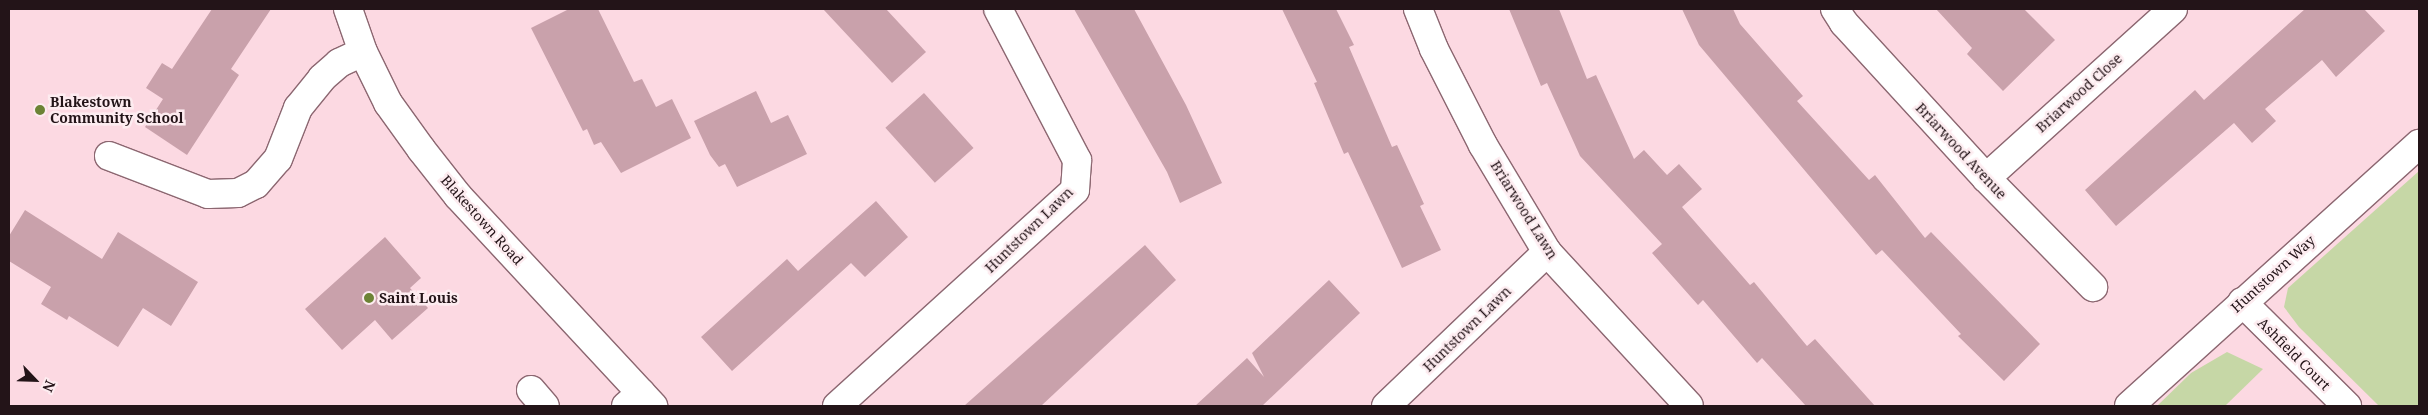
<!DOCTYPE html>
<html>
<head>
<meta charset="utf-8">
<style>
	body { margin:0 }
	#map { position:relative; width:2428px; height:415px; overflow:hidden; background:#fcd9e2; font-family:"Noto Serif",serif }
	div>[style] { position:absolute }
	.green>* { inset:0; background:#c6d7a6 }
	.building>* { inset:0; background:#c9a1ab; transform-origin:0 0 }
	.roads { filter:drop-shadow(1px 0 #8c6771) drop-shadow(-1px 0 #8c6771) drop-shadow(0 1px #8c6771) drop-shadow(0 -1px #8c6771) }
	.minor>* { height:28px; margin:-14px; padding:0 14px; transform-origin:14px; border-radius:14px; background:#fff }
	.tertiary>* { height:28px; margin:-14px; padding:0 14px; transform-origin:14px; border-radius:14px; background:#fff }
	.dots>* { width:14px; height:14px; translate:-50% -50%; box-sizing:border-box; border:2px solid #fdecf0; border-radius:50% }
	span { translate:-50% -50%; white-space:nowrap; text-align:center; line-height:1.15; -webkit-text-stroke:5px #fdecf0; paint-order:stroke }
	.street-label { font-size:14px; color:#231418 }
	.poi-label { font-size:14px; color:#231418; font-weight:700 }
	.left { translate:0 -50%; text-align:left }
	.frame { position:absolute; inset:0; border:10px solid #231418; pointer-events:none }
	.north { position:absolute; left:10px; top:355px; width:50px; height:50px; -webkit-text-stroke:4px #fdecf0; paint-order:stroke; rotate:114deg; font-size:14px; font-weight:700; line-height:20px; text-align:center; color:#231418 }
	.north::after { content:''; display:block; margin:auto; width:18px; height:22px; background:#231418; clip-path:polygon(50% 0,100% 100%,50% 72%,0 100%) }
</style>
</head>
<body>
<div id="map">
	<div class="green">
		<i style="clip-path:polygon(2419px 171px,2419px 406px,2379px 406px,2299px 327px,2284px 307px,2288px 288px)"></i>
		<i style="clip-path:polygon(2227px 352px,2263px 369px,2225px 406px,2157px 406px,2191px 373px)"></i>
	</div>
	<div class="building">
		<i style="clip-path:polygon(212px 9px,271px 9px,231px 69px,239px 75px,187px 155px,145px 127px,163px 99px,146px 88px,162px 63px,172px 69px)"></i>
		<i style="clip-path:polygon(569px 9px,598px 9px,634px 82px,642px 79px,656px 107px,672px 99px,691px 138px,621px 173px,601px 142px,594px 145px,587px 129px,583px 131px,531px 28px)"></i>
		<i style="clip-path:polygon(823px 9px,886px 9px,926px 52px,892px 83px)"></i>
		<i style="clip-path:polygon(1074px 9px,1134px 9px,1186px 105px,1222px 183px,1180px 203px,1167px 172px)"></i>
		<i style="clip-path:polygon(1282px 9px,1336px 9px,1354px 45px,1349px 47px,1392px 147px,1397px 145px,1424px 204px,1420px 206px,1441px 250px,1402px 268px,1348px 152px,1344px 154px,1314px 83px,1317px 82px)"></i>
		<i style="clip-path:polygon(1509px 9px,1559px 9px,1587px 79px,1596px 75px,1634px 159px,1644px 150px,1667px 175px,1679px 164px,1702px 189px,1682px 207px,1750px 285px,1754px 282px,1807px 346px,1815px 339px,1875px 406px,1806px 406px,1762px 358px,1757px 363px,1703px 300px,1698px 305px,1652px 253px,1662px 244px,1580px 156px,1547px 83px,1541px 86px)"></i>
		<i style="clip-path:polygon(1682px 9px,1733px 9px,1740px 24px,1803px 96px,1797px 101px,1869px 180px,1875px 175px,1925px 238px,1931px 232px,2040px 344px,2004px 381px,1958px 336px,1961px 334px,1882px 250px,1876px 255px,1699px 45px)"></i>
		<i style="clip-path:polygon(1936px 9px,2024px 9px,2055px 40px,2003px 91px,1967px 54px,1972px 48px)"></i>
		<i style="clip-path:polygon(2305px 9px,2364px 9px,2385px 31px,2336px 77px,2322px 60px,2265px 109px,2276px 121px,2252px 143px,2234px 123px,2116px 226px,2085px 190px,2195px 90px,2204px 100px)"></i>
		<i style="clip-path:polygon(756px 91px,771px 123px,788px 115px,807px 154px,737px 187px,725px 164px,719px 167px,710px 155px,694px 121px)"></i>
		<i style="left:924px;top:93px;width:74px;height:52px;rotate:48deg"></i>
		<i style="clip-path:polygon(876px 201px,908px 237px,865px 277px,851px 263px,732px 371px,701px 337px,787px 259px,798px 271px)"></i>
		<i style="clip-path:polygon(25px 210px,102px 259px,118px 232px,198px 282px,171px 326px,143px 308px,118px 347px,69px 316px,67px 320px,41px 304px,51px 287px,9px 261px,9px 236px)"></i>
		<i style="clip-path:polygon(385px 237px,421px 278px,410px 288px,428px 308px,392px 340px,375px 320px,342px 350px,305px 309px)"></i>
		<i style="clip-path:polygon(1145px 245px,1176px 280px,1041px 406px,964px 406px)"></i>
		<i style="clip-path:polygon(1329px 280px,1360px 313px,1262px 406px,1195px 406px,1247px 358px,1264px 377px,1252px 353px)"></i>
	</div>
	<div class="roads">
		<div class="minor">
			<i style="left:1418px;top:9px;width:43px;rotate:68.2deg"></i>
			<i style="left:1434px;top:49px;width:108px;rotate:63deg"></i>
			<i style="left:1483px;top:145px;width:125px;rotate:59.1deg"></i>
			<i style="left:1547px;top:252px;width:209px;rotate:47.3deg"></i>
			<i style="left:1835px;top:9px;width:17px;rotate:57deg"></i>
			<i style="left:1844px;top:23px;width:210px;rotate:47.5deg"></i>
			<i style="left:1986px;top:178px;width:153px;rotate:45.5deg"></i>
			<i style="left:109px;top:156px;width:106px;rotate:21deg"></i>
			<i style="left:208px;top:194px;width:30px;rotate:-2deg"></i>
			<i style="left:238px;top:193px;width:20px;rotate:-27deg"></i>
			<i style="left:256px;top:184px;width:33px;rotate:-49deg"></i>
			<i style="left:278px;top:159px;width:55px;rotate:-68.6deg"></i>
			<i style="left:298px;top:108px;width:38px;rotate:-51deg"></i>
			<i style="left:322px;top:78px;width:23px;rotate:-41deg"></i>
			<i style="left:339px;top:63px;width:26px;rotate:-25deg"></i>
			<i style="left:1986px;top:178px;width:252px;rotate:-42.1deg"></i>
			<i style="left:2242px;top:302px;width:148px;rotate:44.7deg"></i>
			<i style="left:531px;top:390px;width:21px;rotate:49deg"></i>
			<i style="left:626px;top:406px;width:20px;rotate:-41deg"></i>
			<i style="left:837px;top:406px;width:321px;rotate:-42.2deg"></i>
			<i style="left:1075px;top:190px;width:30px;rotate:-86deg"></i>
			<i style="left:1077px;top:160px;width:170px;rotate:-117.6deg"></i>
			<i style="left:1386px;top:406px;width:223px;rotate:-43.7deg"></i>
		</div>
		<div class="tertiary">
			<i style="left:348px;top:9px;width:46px;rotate:70.8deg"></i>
			<i style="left:363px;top:52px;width:57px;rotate:63.9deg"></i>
			<i style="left:388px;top:103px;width:57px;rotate:54.3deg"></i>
			<i style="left:421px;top:149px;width:60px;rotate:51.8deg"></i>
			<i style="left:458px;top:196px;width:287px;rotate:47.1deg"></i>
			<i style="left:2129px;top:406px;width:391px;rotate:-42.1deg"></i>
		</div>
	</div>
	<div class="dots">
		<i style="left:40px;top:110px;background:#6c8335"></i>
		<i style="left:369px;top:298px;background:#6c8335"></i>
	</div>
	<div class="street-label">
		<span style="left:2079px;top:93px;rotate:-42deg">Briarwood Close</span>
		<span style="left:1961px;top:151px;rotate:47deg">Briarwood Avenue</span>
		<span style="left:1524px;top:210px;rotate:58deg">Briarwood Lawn</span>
		<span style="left:482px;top:220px;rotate:48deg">Blakestown Road</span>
		<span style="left:1029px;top:230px;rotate:-44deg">Huntstown Lawn</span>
		<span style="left:2273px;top:274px;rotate:-42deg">Huntstown Way</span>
		<span style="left:1467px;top:329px;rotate:-44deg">Huntstown Lawn</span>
		<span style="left:2294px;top:354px;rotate:45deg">Ashfield Court</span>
	</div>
	<div class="poi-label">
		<span class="left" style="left:50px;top:110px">Blakestown<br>Community School</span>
		<span class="left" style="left:379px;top:298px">Saint Louis</span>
	</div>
	<div class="frame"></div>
	<div class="north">N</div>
</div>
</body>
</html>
